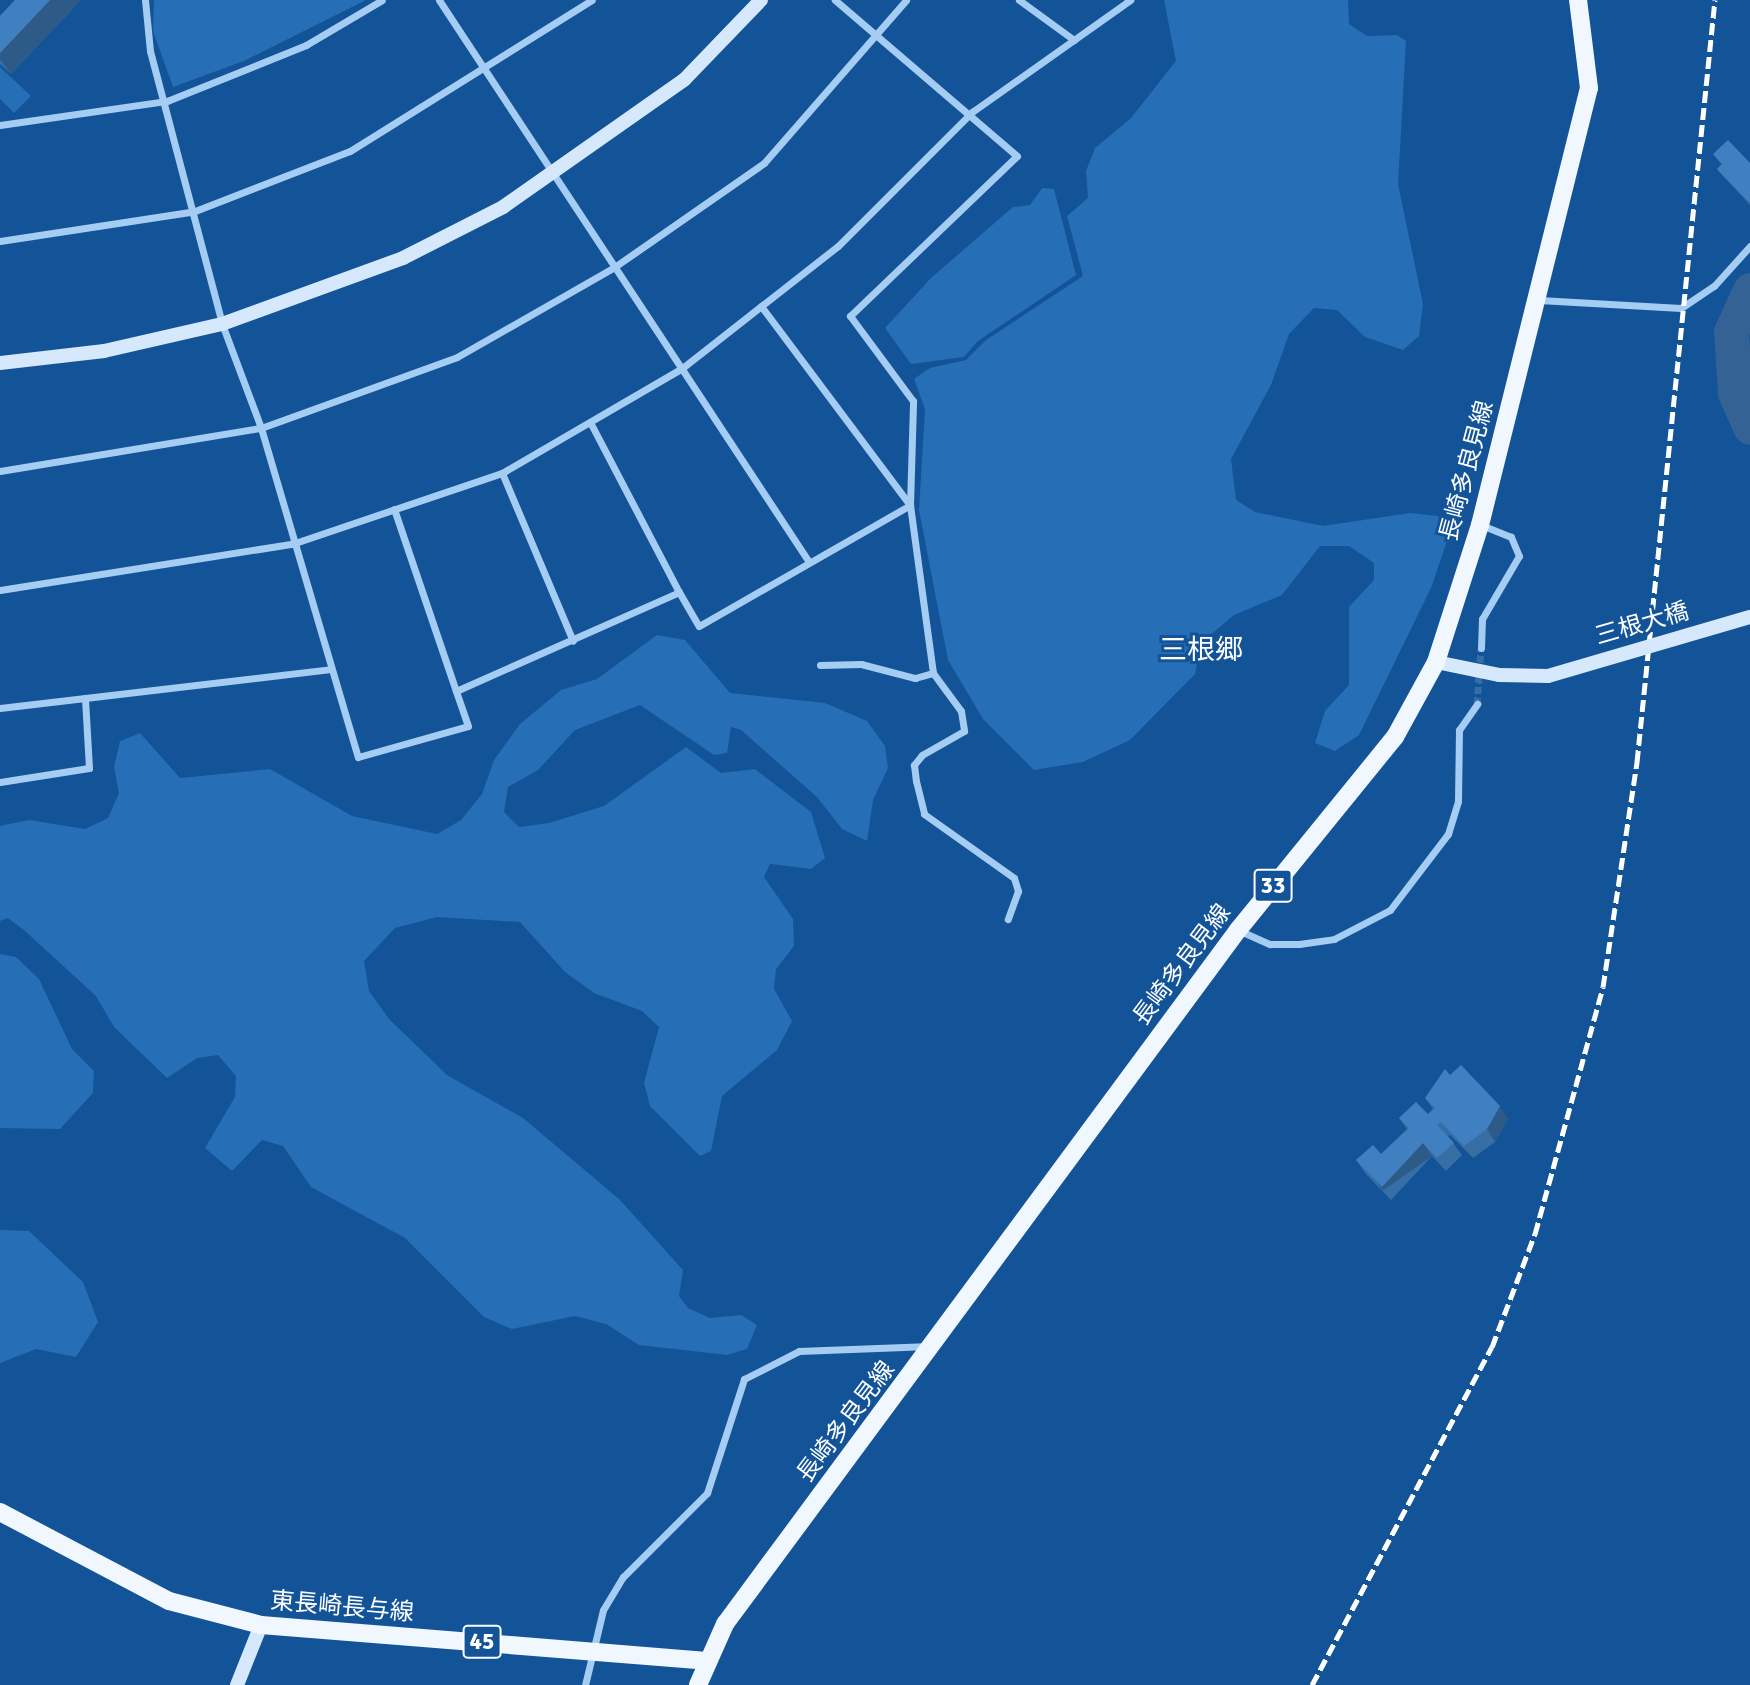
<!DOCTYPE html>
<html>
<head>
<meta charset="utf-8">
<style>
	body { margin:0 }
	#map { position:relative; width:1750px; height:1685px; overflow:hidden; background:#135398; font-family:Signika,"Noto Sans JP",sans-serif }
	div>[style] { position:absolute }
	.green>* { inset:0; background:#266eb6 }
	.river>* { height:35px; margin:-17.5px; padding:0 17.5px; transform-origin:17.5px; border-radius:17.5px; background:#346294 }
	.street-tunnel>* { height:7px; margin-top:-3.5px; transform-origin:0; background:repeating-linear-gradient(90deg,#366da7 0 7px,transparent 0 10.5px) }
	.street>* { height:7px; margin:-3.5px; padding:0 3.5px; transform-origin:3.5px; border-radius:3.5px; background:#a5ccf3 }
	.secondary>* { height:14px; margin:-7px; padding:0 7px; transform-origin:7px; border-radius:7px; background:#d5e8fc }
	.primary>* { height:18px; margin:-9px; padding:0 9px; transform-origin:9px; border-radius:9px; background:#f1f7ff }
	.rail>* { height:5px; margin-top:-2.5px; transform-origin:0; background:repeating-linear-gradient(90deg,#fff 0 12px,transparent 0 17px) }
	.secondary-bridge>* { height:14px; margin:-7px; padding:0 7px; transform-origin:7px; border-radius:7px; background:#d5e8fc }
	.wall>* { inset:0; background:#376ea6 }
	.shaded-wall>* { inset:0; background:#2d5a87; transform-origin:0 0 }
	.building>* { inset:0; background:#4080c1 }
	span { translate:-50% -50%; white-space:nowrap; text-align:center; line-height:1.15; -webkit-text-stroke:6px #135398; paint-order:stroke }
	.shield-label span { padding:2px 5px; background:#135398; border:2px solid; border-radius:5px; -webkit-text-stroke-width:0 }
	.shield-label { font-size:23px; color:#fff; font-weight:700 }
	.street-label { font-size:24px; color:#fff }
	.quarter-label { font-size:28px; color:#fff }
</style>
</head>
<body>
<div id="map">
	<div class="green">
		<i style="clip-path:polygon(154px 0,366px 0,244px 61px,173px 87px,153px 31px)"></i>
		<i style="clip-path:polygon(1164px 0,1348px 0,1349px 24px,1367px 36px,1397px 35px,1406px 41px,1398px 184px,1423px 304px,1419px 336px,1403px 350px,1365px 337px,1337px 310px,1314px 308px,1289px 334px,1271px 385px,1231px 459px,1236px 500px,1255px 512px,1323px 526px,1410px 513px,1438px 516px,1449px 535px,1431px 588px,1359px 735px,1335px 751px,1315px 743px,1325px 711px,1349px 685px,1349px 607px,1374px 580px,1374px 563px,1349px 546px,1320px 546px,1282px 595px,1234px 615px,1201px 643px,1195px 674px,1130px 740px,1083px 762px,1034px 770px,983px 719px,948px 660px,919px 510px,925px 409px,914px 379px,930px 368px,966px 360px,986px 340px,1083px 276px,1067px 216px,1088px 198px,1086px 171px,1095px 148px,1131px 118px,1176px 61px)"></i>
		<i style="clip-path:polygon(0 67px,31px 96px,14px 113px,0 99px)"></i>
		<i style="clip-path:polygon(1042px 188px,1054px 189px,1076px 275px,978px 341px,964px 357px,911px 364px,885px 328px,931px 278px,1013px 207px,1030px 205px)"></i>
		<i style="clip-path:polygon(657px 635px,685px 640px,730px 693px,825px 703px,867px 721px,885px 746px,888px 768px,873px 800px,867px 841px,842px 829px,817px 797px,741px 730px,731px 727px,727px 753px,714px 755px,640px 705px,575px 730px,538px 770px,508px 787px,504px 812px,519px 827px,549px 823px,604px 806px,686px 747px,721px 773px,755px 769px,811px 812px,825px 858px,811px 869px,770px 864px,764px 877px,793px 919px,794px 946px,776px 969px,774px 989px,792px 1021px,777px 1050px,722px 1096px,711px 1151px,700px 1156px,650px 1106px,644px 1083px,659px 1027px,642px 1011px,594px 993px,565px 972px,520px 922px,437px 917px,395px 928px,364px 961px,369px 991px,389px 1019px,447px 1075px,523px 1118px,619px 1199px,683px 1270px,679px 1296px,688px 1308px,710px 1318px,741px 1315px,757px 1325px,747px 1349px,727px 1355px,639px 1345px,606px 1324px,575px 1316px,512px 1329px,484px 1317px,405px 1238px,311px 1187px,283px 1146px,262px 1140px,232px 1171px,205px 1148px,235px 1097px,236px 1076px,218px 1055px,197px 1058px,167px 1078px,114px 1027px,96px 996px,25px 931px,8px 918px,0 921px,0 826px,29px 820px,85px 829px,108px 818px,119px 793px,114px 767px,120px 741px,140px 733px,180px 778px,270px 769px,352px 816px,437px 834px,461px 820px,482px 794px,494px 760px,520px 724px,561px 690px,597px 679px)"></i>
		<i style="clip-path:polygon(0 954px,16px 957px,39px 979px,72px 1049px,94px 1071px,93px 1093px,60px 1129px,0 1128px)"></i>
		<i style="clip-path:polygon(0 1230px,29px 1231px,83px 1282px,98px 1322px,76px 1357px,36px 1349px,0 1363px)"></i>
	</div>
	<div class="river">
		<i style="left:1750px;top:290px;width:46px;rotate:114.3deg"></i>
		<i style="left:1731px;top:332px;width:61px;rotate:86.2deg"></i>
		<i style="left:1735px;top:393px;width:37px;rotate:66deg"></i>
	</div>
	<div class="street-tunnel">
		<i style="left:1477px;top:704px;width:56px;rotate:-85.9deg"></i>
	</div>
	<div class="street">
		<i style="left:145px;top:0;width:51px;rotate:84.4deg"></i>
		<i style="left:150px;top:51px;width:282px;rotate:75.2deg"></i>
		<i style="left:222px;top:324px;width:111px;rotate:69.4deg"></i>
		<i style="left:261px;top:428px;width:343px;rotate:73.6deg"></i>
		<i style="left:358px;top:757px;width:114px;rotate:-15.7deg"></i>
		<i style="left:468px;top:726px;width:37px;rotate:-109deg"></i>
		<i style="left:456px;top:691px;width:244px;rotate:-23.9deg"></i>
		<i style="left:679px;top:592px;width:39px;rotate:60deg"></i>
		<i style="left:699px;top:626px;width:243px;rotate:-29.8deg"></i>
		<i style="left:910px;top:505px;width:104px;rotate:-88.3deg"></i>
		<i style="left:913px;top:401px;width:106px;rotate:-126.5deg"></i>
		<i style="left:850px;top:316px;width:231px;rotate:-43.8deg"></i>
		<i style="left:1017px;top:156px;width:240px;rotate:-139.4deg"></i>
		<i style="left:439px;top:0;width:673px;rotate:56.64deg"></i>
		<i style="left:1019px;top:0;width:68px;rotate:36deg"></i>
		<i style="left:0;top:125px;width:169px;rotate:-8.2deg"></i>
		<i style="left:167px;top:101px;width:150px;rotate:-21.9deg"></i>
		<i style="left:306px;top:45px;width:88px;rotate:-30.6deg"></i>
		<i style="left:0;top:241px;width:197px;rotate:-8.7deg"></i>
		<i style="left:195px;top:211px;width:166px;rotate:-21.2deg"></i>
		<i style="left:350px;top:151px;width:285px;rotate:-32deg"></i>
		<i style="left:1539px;top:300px;width:142px;rotate:3.2deg"></i>
		<i style="left:1681px;top:308px;width:40px;rotate:-34deg"></i>
		<i style="left:1714px;top:286px;width:54px;rotate:-48deg"></i>
		<i style="left:761px;top:306px;width:249px;rotate:53.2deg"></i>
		<i style="left:910px;top:505px;width:170px;rotate:82.2deg"></i>
		<i style="left:933px;top:673px;width:47px;rotate:53.6deg"></i>
		<i style="left:961px;top:711px;width:20px;rotate:81deg"></i>
		<i style="left:964px;top:731px;width:48px;rotate:150.3deg"></i>
		<i style="left:922px;top:755px;width:13px;rotate:129deg"></i>
		<i style="left:914px;top:765px;width:16px;rotate:83deg"></i>
		<i style="left:916px;top:781px;width:34px;rotate:76deg"></i>
		<i style="left:924px;top:814px;width:110px;rotate:35.4deg"></i>
		<i style="left:1014px;top:878px;width:14px;rotate:73deg"></i>
		<i style="left:1018px;top:891px;width:30px;rotate:110deg"></i>
		<i style="left:590px;top:422px;width:192px;rotate:62.4deg"></i>
		<i style="left:0;top:471px;width:265px;rotate:-9.4deg"></i>
		<i style="left:261px;top:428px;width:208px;rotate:-19.9deg"></i>
		<i style="left:457px;top:357px;width:180px;rotate:-29.7deg"></i>
		<i style="left:613px;top:268px;width:184px;rotate:-34.8deg"></i>
		<i style="left:764px;top:163px;width:216px;rotate:-48.9deg"></i>
		<i style="left:502px;top:473px;width:182px;rotate:67.1deg"></i>
		<i style="left:394px;top:509px;width:192px;rotate:71.2deg"></i>
		<i style="left:0;top:590px;width:296px;rotate:-9deg"></i>
		<i style="left:292px;top:544px;width:222px;rotate:-18.7deg"></i>
		<i style="left:502px;top:473px;width:207px;rotate:-30.2deg"></i>
		<i style="left:681px;top:369px;width:199px;rotate:-38.1deg"></i>
		<i style="left:838px;top:246px;width:190px;rotate:-45deg"></i>
		<i style="left:972px;top:112px;width:194px;rotate:-35.3deg"></i>
		<i style="left:1481px;top:648px;width:29px;rotate:-88deg"></i>
		<i style="left:1482px;top:619px;width:73px;rotate:-59.6deg"></i>
		<i style="left:1519px;top:556px;width:21px;rotate:-113deg"></i>
		<i style="left:1511px;top:537px;width:32px;rotate:-158deg"></i>
		<i style="left:820px;top:665px;width:41px;rotate:-1.4deg"></i>
		<i style="left:861px;top:664px;width:56px;rotate:14.5deg"></i>
		<i style="left:915px;top:678px;width:19px;rotate:-16deg"></i>
		<i style="left:0;top:708px;width:333px;rotate:-6.7deg"></i>
		<i style="left:0;top:782px;width:90px;rotate:-8.9deg"></i>
		<i style="left:89px;top:768px;width:70px;rotate:-93.3deg"></i>
		<i style="left:1238px;top:930px;width:35px;rotate:24deg"></i>
		<i style="left:1270px;top:944px;width:29px"></i>
		<i style="left:1299px;top:944px;width:35px;rotate:-8deg"></i>
		<i style="left:1334px;top:939px;width:63px;rotate:-27.4deg"></i>
		<i style="left:1390px;top:910px;width:96px;rotate:-52.7deg"></i>
		<i style="left:1448px;top:834px;width:34px;rotate:-73deg"></i>
		<i style="left:1458px;top:801px;width:71px;rotate:-89.2deg"></i>
		<i style="left:1459px;top:730px;width:32px;rotate:-55deg"></i>
		<i style="left:585px;top:1685px;width:77px;rotate:-76.5deg"></i>
		<i style="left:603px;top:1610px;width:39px;rotate:-59deg"></i>
		<i style="left:623px;top:1577px;width:119px;rotate:-45deg"></i>
		<i style="left:707px;top:1493px;width:120px;rotate:-72deg"></i>
		<i style="left:744px;top:1379px;width:62px;rotate:-27deg"></i>
		<i style="left:799px;top:1351px;width:131px;rotate:-2.2deg"></i>
	</div>
	<div class="secondary">
		<i style="left:0;top:363px;width:105px;rotate:-6.6deg"></i>
		<i style="left:104px;top:351px;width:121px;rotate:-12.9deg"></i>
		<i style="left:222px;top:324px;width:193px;rotate:-20deg"></i>
		<i style="left:403px;top:258px;width:112px;rotate:-27deg"></i>
		<i style="left:503px;top:207px;width:221px;rotate:-35.1deg"></i>
		<i style="left:684px;top:80px;width:111px;rotate:-46.1deg"></i>
		<i style="left:1436px;top:662px;width:64px;rotate:11.7deg"></i>
		<i style="left:1499px;top:675px;width:49px;rotate:1.2deg"></i>
		<i style="left:237px;top:1685px;width:65px;rotate:-68.2deg"></i>
	</div>
	<div class="primary">
		<i style="left:0;top:1512px;width:191px;rotate:27.8deg"></i>
		<i style="left:169px;top:1601px;width:95px;rotate:14.6deg"></i>
		<i style="left:261px;top:1625px;width:444px;rotate:4.6deg"></i>
		<i style="left:698px;top:1685px;width:67px;rotate:-66.1deg"></i>
		<i style="left:725px;top:1624px;width:863px;rotate:-53.53deg"></i>
		<i style="left:1238px;top:930px;width:249px;rotate:-50.9deg"></i>
		<i style="left:1395px;top:737px;width:85px;rotate:-61.3deg"></i>
		<i style="left:1436px;top:662px;width:144px;rotate:-72.2deg"></i>
		<i style="left:1480px;top:525px;width:450px;rotate:-76deg"></i>
		<i style="left:1589px;top:88px;width:89px;rotate:-97.1deg"></i>
	</div>
	<div class="rail">
		<i style="left:1312px;top:1685px;width:383px;rotate:-62deg"></i>
		<i style="left:1492px;top:1347px;width:121px;rotate:-69.2deg"></i>
		<i style="left:1535px;top:1234px;width:256px;rotate:-74.6deg"></i>
		<i style="left:1603px;top:987px;width:228px;rotate:-81.4deg"></i>
		<i style="left:1637px;top:762px;width:766px;rotate:-84.16deg"></i>
	</div>
	<div class="secondary-bridge">
		<i style="left:1548px;top:676px;width:210px;rotate:-16.3deg"></i>
	</div>
	<div class="wall">
		<i style="clip-path:polygon(15px 0,81px 0,11px 74px,0 64px,0 16px)"></i>
		<i style="clip-path:polygon(1713px 154px,1750px 163px,1750px 205px,1722px 175px,1717px 169px,1722px 165px)"></i>
		<i style="clip-path:polygon(1450px 1075px,1508px 1119px,1495px 1142px,1473px 1158px,1450px 1135px,1448px 1136px,1462px 1155px,1446px 1171px,1432px 1156px,1391px 1200px,1365px 1173px,1356px 1160px,1381px 1154px,1407px 1129px,1399px 1118px,1428px 1114px,1433px 1109px,1425px 1098px)"></i>
	</div>
	<div class="shaded-wall">
		<i style="clip-path:polygon(50px 0,81px 0,11px 74px,0 59px,0 53px)"></i>
		<i style="clip-path:polygon(1500px 1106px,1508px 1119px,1495px 1142px,1487px 1129px)"></i>
		<i style="left:1423px;top:1143px;width:16px;height:60px;rotate:55deg"></i>
	</div>
	<div class="building">
		<i style="clip-path:polygon(15px 0,50px 0,0 53px,0 16px)"></i>
		<i style="clip-path:polygon(1728px 140px,1750px 163px,1750px 201px,1749px 202px,1717px 169px,1722px 164px,1713px 154px)"></i>
		<i style="clip-path:polygon(1461px 1065px,1500px 1106px,1487px 1129px,1464px 1146px,1441px 1122px,1437px 1125px,1454px 1143px,1437px 1158px,1423px 1143px,1382px 1187px,1356px 1160px,1373px 1145px,1381px 1154px,1409px 1128px,1399px 1118px,1416px 1102px,1428px 1114px,1435px 1108px,1425px 1098px,1445px 1069px,1450px 1075px)"></i>
	</div>
	<div class="shield-label">
		<span style="left:1273px;top:886px">33</span>
		<span style="left:482px;top:1642px">45</span>
	</div>
	<div class="street-label">
		<span style="left:1467px;top:471px;rotate:-75deg">長崎多良見線</span>
		<span style="left:1642px;top:624px;rotate:-16deg">三根大橋</span>
		<span style="left:1182px;top:965px;rotate:-53deg">長崎多良見線</span>
		<span style="left:846px;top:1422px;rotate:-53deg">長崎多良見線</span>
		<span style="left:342px;top:1607px;rotate:5deg">東長崎長与線</span>
	</div>
	<div class="quarter-label">
		<span style="left:1201px;top:650px">三根郷</span>
	</div>
</div>
</body>
</html>
